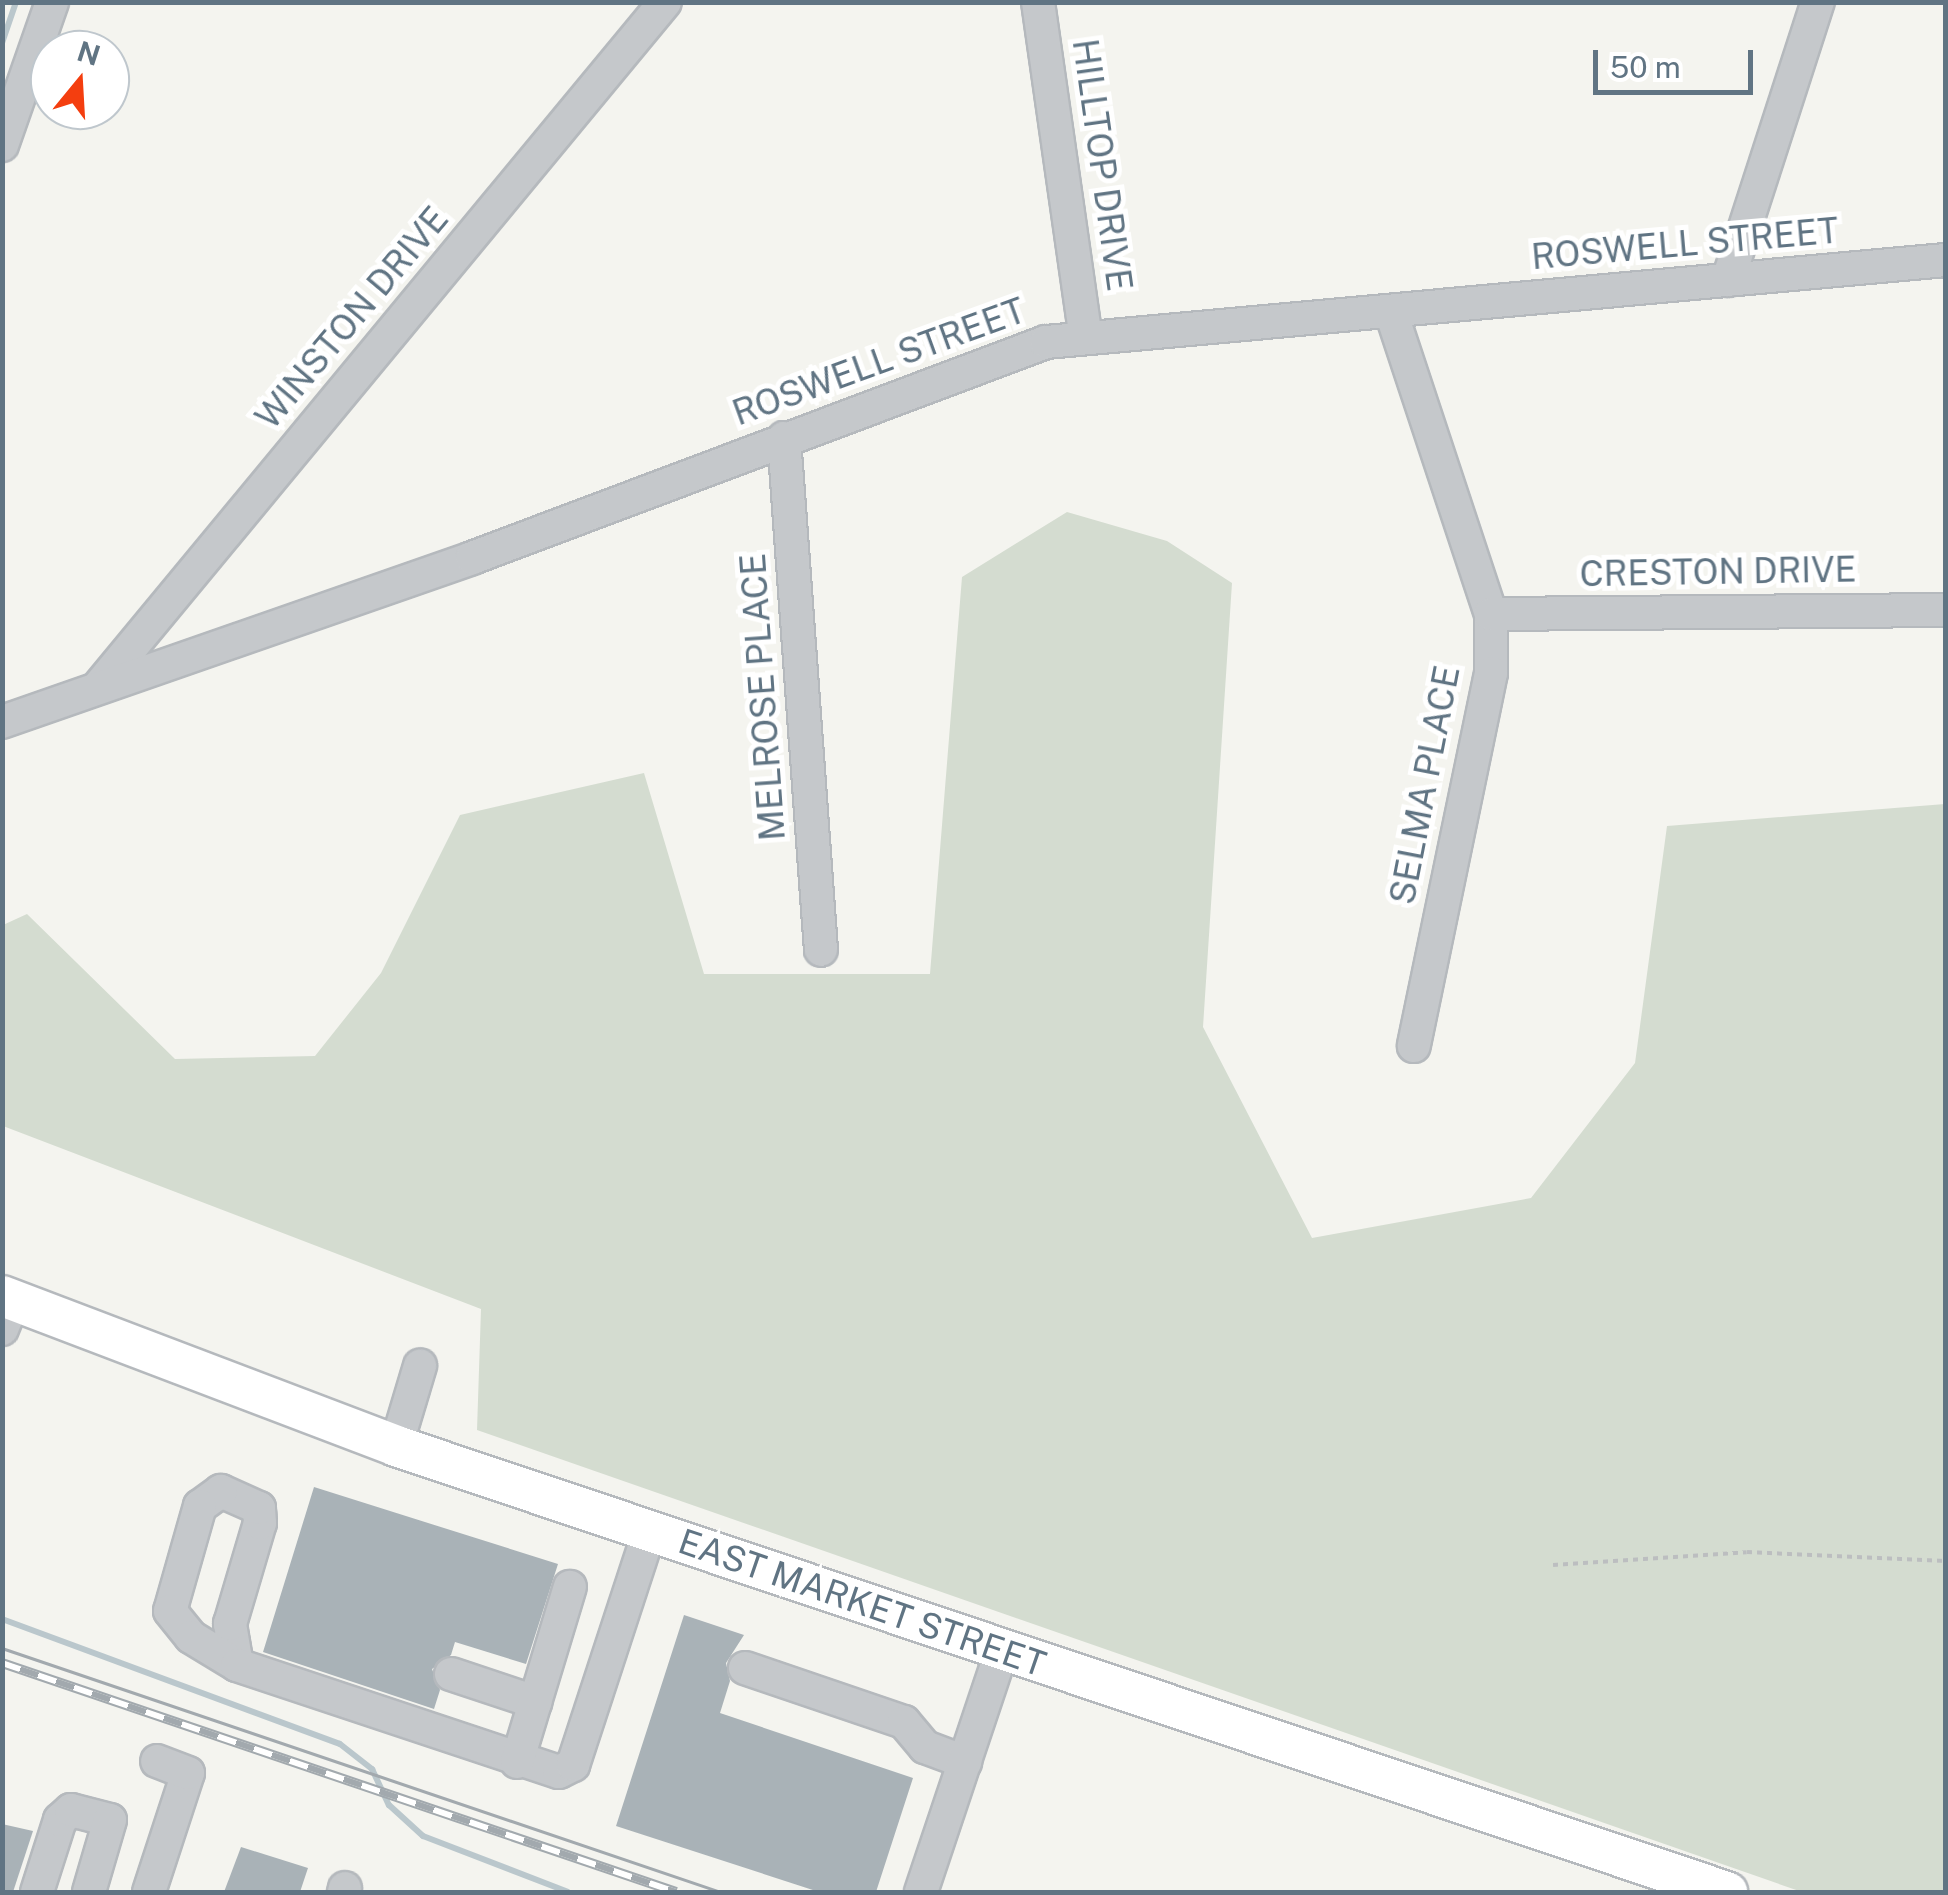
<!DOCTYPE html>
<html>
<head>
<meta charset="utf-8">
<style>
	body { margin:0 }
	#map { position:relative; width:1948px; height:1895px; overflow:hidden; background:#f4f4ef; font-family:"Public Sans",sans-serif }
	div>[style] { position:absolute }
	.green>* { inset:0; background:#d4dcd0 }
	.stream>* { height:6px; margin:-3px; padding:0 3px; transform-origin:3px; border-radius:3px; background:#bac7cc }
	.building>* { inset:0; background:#a9b2b7 }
	.path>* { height:4px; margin-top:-2px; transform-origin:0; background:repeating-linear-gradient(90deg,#bcbec0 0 5px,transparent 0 10px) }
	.roads { filter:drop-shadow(2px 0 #b5b9bd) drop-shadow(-2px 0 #b5b9bd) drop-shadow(0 2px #b5b9bd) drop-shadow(0 -2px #b5b9bd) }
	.minor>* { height:32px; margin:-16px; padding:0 16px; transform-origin:16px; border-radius:16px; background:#c5c8cb }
	.major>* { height:40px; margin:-20px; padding:0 20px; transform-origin:20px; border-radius:20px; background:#fff }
	.tram>* { height:2.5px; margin:-1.25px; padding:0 1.25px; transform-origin:1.25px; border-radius:1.25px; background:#a2a9ae }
	.rail>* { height:10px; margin-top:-5px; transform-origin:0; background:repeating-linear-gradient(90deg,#fff 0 19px,#a2a9ae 0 38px); box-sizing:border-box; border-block:2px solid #a2a9ae }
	span { translate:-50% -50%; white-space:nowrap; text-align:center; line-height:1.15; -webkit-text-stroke:10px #fff; paint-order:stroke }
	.street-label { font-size:35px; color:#607483 }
	.frame { position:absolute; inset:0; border:5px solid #607483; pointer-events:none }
	.north { position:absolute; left:30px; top:30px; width:100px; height:100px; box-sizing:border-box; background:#fff; border:2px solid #bfc7cd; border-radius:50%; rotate:18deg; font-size:28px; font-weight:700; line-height:40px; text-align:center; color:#607483 }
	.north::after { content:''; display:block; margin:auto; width:35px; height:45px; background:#f43e0f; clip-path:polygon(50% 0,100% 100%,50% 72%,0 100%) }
	.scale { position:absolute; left:1593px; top:50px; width:160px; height:45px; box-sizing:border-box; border:5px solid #607483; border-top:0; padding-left:12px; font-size:30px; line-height:35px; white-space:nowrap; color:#607483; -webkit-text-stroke:8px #fff; paint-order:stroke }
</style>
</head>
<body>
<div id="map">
	<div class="green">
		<i style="clip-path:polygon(1067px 512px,1167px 541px,1232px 583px,1203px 1027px,1312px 1238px,1531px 1198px,1635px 1063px,1667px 826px,1945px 804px,1945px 1892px,1802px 1892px,477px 1430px,481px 1309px,3px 1126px,3px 925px,27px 914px,175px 1059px,315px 1056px,381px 973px,460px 815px,644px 773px,704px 974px,930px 974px,962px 577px)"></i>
	</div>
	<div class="stream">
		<i style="left:2px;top:43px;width:43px;rotate:-71.1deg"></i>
		<i style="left:2px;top:1619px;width:360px;rotate:20.3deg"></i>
		<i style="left:340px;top:1744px;width:41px;rotate:38deg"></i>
		<i style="left:372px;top:1769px;width:40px;rotate:65deg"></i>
		<i style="left:389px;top:1805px;width:46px;rotate:42.4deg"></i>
		<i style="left:423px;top:1836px;width:155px;rotate:21.1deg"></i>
	</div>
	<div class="building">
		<i style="clip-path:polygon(314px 1487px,558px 1564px,526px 1664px,455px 1642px,451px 1655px,432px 1669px,440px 1690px,434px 1709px,263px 1652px)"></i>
		<i style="clip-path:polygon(684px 1615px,744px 1635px,726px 1663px,730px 1681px,720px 1713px,913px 1778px,876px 1892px,819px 1892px,616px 1826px)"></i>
		<i style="clip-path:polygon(2px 1824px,33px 1831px,13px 1892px,2px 1892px)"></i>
		<i style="clip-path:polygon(241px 1847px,308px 1868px,300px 1892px,224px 1892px)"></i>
	</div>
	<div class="path">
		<i style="left:1553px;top:1565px;width:194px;rotate:-3.8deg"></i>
		<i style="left:1747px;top:1552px;width:199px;rotate:2.6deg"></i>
	</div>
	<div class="roads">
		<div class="minor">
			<i style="left:1038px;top:2px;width:339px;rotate:81.9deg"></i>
			<i style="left:2px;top:145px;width:151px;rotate:-70.7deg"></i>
			<i style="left:1728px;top:280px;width:292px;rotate:-72.1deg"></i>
			<i style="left:1391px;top:312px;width:318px;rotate:71.7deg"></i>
			<i style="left:1491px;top:614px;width:59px;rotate:90deg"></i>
			<i style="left:1491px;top:673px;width:381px;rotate:101.7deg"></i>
			<i style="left:784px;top:438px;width:513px;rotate:85.87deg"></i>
			<i style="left:1491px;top:614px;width:455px;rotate:-0.5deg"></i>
			<i style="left:100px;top:685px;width:886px;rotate:-50.4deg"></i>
			<i style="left:2px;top:722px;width:498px;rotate:-19.2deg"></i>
			<i style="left:472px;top:558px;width:613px;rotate:-20.62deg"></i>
			<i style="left:1046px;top:342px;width:904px;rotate:-5.21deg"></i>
			<i style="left:2px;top:1329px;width:32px;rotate:-68deg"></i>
			<i style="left:396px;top:1446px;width:84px;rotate:-73.3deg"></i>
			<i style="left:237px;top:1665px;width:42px;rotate:-99.7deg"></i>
			<i style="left:230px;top:1624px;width:105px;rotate:-73.5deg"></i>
			<i style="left:260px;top:1523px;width:15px;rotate:-94deg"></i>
			<i style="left:259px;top:1508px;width:42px;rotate:-155.9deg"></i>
			<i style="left:221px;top:1491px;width:26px;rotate:144deg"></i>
			<i style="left:200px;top:1506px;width:109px;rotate:105.9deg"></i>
			<i style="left:170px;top:1611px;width:33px;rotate:51deg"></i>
			<i style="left:191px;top:1637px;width:54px;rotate:31.3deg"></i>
			<i style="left:237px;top:1665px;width:339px;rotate:18.4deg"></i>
			<i style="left:559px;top:1772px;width:16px;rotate:-27deg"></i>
			<i style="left:573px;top:1765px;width:245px;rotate:-71.9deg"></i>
			<i style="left:745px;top:1668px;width:168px;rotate:18.8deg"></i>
			<i style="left:904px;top:1722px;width:33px;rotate:50deg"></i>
			<i style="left:925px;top:1747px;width:43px;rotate:20.6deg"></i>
			<i style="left:451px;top:1674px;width:89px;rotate:18.4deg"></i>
			<i style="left:517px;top:1762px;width:183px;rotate:-73.2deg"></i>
			<i style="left:37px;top:1892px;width:76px;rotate:-72.3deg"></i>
			<i style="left:60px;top:1820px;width:15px;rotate:-42deg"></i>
			<i style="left:71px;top:1810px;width:40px;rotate:14.4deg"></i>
			<i style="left:110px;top:1820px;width:75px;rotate:106.3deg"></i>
			<i style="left:149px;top:1892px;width:125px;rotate:-71.9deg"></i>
			<i style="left:188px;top:1773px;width:33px;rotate:-159deg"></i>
			<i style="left:344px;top:1892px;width:4px;rotate:-76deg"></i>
			<i style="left:921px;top:1892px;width:255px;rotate:-71.5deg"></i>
		</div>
		<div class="major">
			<i style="left:2px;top:1296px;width:422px;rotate:20.8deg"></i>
			<i style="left:396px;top:1446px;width:1404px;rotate:18.53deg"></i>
		</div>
	</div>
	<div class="tram">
		<i style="left:2px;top:1648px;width:759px;rotate:18.75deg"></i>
	</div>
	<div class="rail">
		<i style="left:2px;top:1663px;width:712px;rotate:18.77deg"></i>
	</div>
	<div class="street-label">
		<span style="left:1102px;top:165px;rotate:82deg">HILLTOP DRIVE</span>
		<span style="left:1685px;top:244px;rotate:-5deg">ROSWELL STREET</span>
		<span style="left:352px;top:318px;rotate:-50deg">WINSTON DRIVE</span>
		<span style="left:879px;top:362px;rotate:-20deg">ROSWELL STREET</span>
		<span style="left:1718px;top:572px;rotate:-1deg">CRESTON DRIVE</span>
		<span style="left:763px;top:697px;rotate:-94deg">MELROSE PLACE</span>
		<span style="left:1425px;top:785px;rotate:-79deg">SELMA PLACE</span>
		<span style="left:862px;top:1603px;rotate:19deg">EAST MARKET STREET</span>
	</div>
	<div class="frame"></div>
	<div class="north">N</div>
	<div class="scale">50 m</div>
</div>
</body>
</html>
